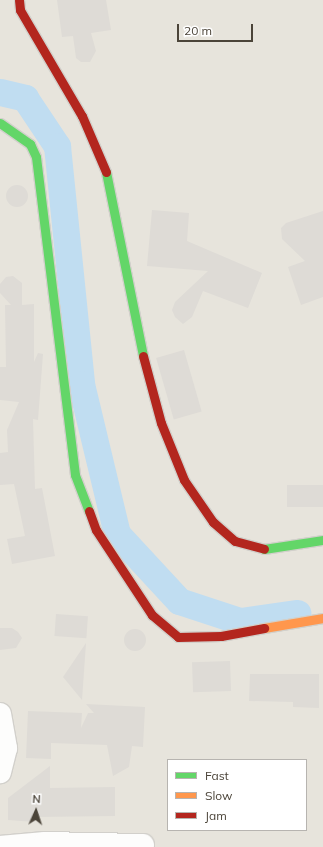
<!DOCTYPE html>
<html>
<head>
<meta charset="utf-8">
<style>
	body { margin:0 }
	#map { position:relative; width:323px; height:847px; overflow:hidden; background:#f4f2ee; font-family:Mulish,sans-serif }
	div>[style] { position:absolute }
	.residential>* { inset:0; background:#e7e4dc }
	.canal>* { height:27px; margin:-13.5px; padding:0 13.5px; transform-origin:13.5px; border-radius:13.5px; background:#c0ddf1 }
	.building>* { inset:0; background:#dedbd6; transform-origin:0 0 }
	.round { border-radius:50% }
	.roads { filter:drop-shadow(1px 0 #d2d0cb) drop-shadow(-1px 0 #d2d0cb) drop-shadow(0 1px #d2d0cb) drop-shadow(0 -1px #d2d0cb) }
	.street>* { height:22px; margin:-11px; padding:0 11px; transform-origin:11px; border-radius:11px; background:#fdfdfc }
	.fast>* { height:9px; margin:-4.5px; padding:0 4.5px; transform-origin:4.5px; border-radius:4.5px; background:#63d668 }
	.slow>* { height:9px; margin:-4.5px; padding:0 4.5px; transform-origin:4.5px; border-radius:4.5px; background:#ff974d }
	.jam>* { height:9px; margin:-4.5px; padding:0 4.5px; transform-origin:4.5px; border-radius:4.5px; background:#b3261e }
	span { translate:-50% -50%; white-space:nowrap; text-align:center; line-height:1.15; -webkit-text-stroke:3px #fff; paint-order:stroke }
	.legend { position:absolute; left:167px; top:759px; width:140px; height:72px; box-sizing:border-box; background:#fff; border:1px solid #b7b4b0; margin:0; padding:5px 7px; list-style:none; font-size:12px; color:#4b4439 }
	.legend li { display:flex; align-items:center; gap:8px; height:20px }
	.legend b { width:20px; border:1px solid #b7b4b0 }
	.north { position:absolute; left:16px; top:791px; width:40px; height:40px; -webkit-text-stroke:3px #fff; paint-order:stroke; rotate:3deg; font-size:11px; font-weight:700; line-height:16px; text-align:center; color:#4b4439 }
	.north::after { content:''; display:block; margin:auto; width:14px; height:18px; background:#4b4439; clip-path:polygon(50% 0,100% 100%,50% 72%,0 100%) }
	.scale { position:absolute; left:177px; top:24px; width:76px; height:18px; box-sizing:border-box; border:2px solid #4b4439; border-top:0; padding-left:5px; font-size:12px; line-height:14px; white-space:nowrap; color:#4b4439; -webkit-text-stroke:3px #fff; paint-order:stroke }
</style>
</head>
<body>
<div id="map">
	<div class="residential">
		<i style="clip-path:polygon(evenodd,0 0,323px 0,323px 847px,0 847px,0 0,168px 760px,306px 760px,306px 830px,168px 830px,168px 760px)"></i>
	</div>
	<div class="canal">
		<i style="left:0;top:92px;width:26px;rotate:13deg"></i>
		<i style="left:25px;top:98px;width:58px;rotate:56.3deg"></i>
		<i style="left:57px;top:146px;width:239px;rotate:84.2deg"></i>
		<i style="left:81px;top:384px;width:154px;rotate:76.5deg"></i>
		<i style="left:117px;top:534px;width:91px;rotate:47.2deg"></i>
		<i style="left:179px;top:601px;width:64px;rotate:18.2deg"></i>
		<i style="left:240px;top:621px;width:58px;rotate:-8deg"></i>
	</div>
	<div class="building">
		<i style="clip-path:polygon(57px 0,106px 0,111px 30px,91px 33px,96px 51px,90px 62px,81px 62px,76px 58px,73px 36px,62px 37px)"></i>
		<i class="round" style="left:6px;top:185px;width:22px;height:22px"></i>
		<i style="clip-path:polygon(152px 210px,189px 213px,187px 241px,262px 273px,248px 308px,203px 291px,192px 317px,183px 324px,175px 317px,172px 310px,175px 302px,208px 271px,147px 266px)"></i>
		<i style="clip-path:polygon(323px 211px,323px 297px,301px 305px,288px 267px,305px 261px,282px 239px,281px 228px,286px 223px)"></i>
		<i style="clip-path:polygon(13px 276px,22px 283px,22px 305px,34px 304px,34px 362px,38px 353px,43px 354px,38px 420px,33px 419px,35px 489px,42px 488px,55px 556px,12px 564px,7px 539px,25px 536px,14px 484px,0 485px,0 453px,8px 452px,7px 430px,19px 402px,0 400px,0 367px,6px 367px,5px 305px,11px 305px,0 293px,0 284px,6px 277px)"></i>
		<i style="left:184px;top:350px;width:64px;height:29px;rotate:74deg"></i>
		<i style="left:323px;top:485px;width:22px;height:36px;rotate:90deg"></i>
		<i style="left:56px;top:614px;width:32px;height:22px;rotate:4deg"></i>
		<i style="clip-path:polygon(0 628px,12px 628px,18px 632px,22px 638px,16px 648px,0 650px)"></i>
		<i class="round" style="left:124px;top:629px;width:22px;height:22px"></i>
		<i style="clip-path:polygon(86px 643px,82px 700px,63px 677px)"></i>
		<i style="left:230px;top:661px;width:30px;height:38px;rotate:88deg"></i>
		<i style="clip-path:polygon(250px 674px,319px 674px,319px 708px,293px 707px,293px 702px,249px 701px)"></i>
		<i style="clip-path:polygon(86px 704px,145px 707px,143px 747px,132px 746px,129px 767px,113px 776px,107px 745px,51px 743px,51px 759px,26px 758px,28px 711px,82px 713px,81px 728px,88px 713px,94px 713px)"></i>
		<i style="clip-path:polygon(50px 766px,50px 788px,115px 787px,115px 816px,36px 817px,35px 822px,8px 820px,8px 798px)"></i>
	</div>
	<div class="roads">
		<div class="street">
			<i style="left:0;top:714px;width:35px;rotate:80deg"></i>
			<i style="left:6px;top:748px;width:25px;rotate:104deg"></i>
			<i style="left:0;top:847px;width:45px;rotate:-5.1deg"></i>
			<i style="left:45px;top:843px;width:98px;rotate:1.2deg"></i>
		</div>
		<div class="fast">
			<i style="left:0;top:123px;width:37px;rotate:35deg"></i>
			<i style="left:30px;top:144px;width:14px;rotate:65deg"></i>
			<i style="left:36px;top:157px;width:320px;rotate:83deg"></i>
			<i style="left:75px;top:475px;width:39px;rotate:69deg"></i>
			<i style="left:106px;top:172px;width:188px;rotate:78.6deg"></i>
			<i style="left:264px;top:549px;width:60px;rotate:-8.7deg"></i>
		</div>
		<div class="slow">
			<i style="left:264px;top:628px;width:60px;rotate:-9.6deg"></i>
		</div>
		<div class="jam">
			<i style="left:19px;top:0;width:10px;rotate:84deg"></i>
			<i style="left:20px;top:10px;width:123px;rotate:59.7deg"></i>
			<i style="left:82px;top:116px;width:61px;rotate:66.8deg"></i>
			<i style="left:143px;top:356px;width:69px;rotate:75deg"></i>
			<i style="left:161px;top:423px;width:61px;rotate:68deg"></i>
			<i style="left:184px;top:480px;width:51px;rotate:55.4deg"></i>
			<i style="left:213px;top:522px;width:29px;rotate:41deg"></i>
			<i style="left:235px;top:541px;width:30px;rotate:15deg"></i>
			<i style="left:89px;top:511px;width:20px;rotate:70deg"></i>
			<i style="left:96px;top:530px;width:102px;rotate:56.6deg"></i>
			<i style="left:152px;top:615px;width:34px;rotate:40deg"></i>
			<i style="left:178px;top:637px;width:43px;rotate:-1.3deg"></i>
			<i style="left:221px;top:636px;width:44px;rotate:-10.5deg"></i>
		</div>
	</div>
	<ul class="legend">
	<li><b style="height:5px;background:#63d668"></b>Fast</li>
	<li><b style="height:5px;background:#ff974d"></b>Slow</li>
	<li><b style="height:5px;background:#b3261e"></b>Jam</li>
	</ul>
	<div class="north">N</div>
	<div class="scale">20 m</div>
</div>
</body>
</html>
